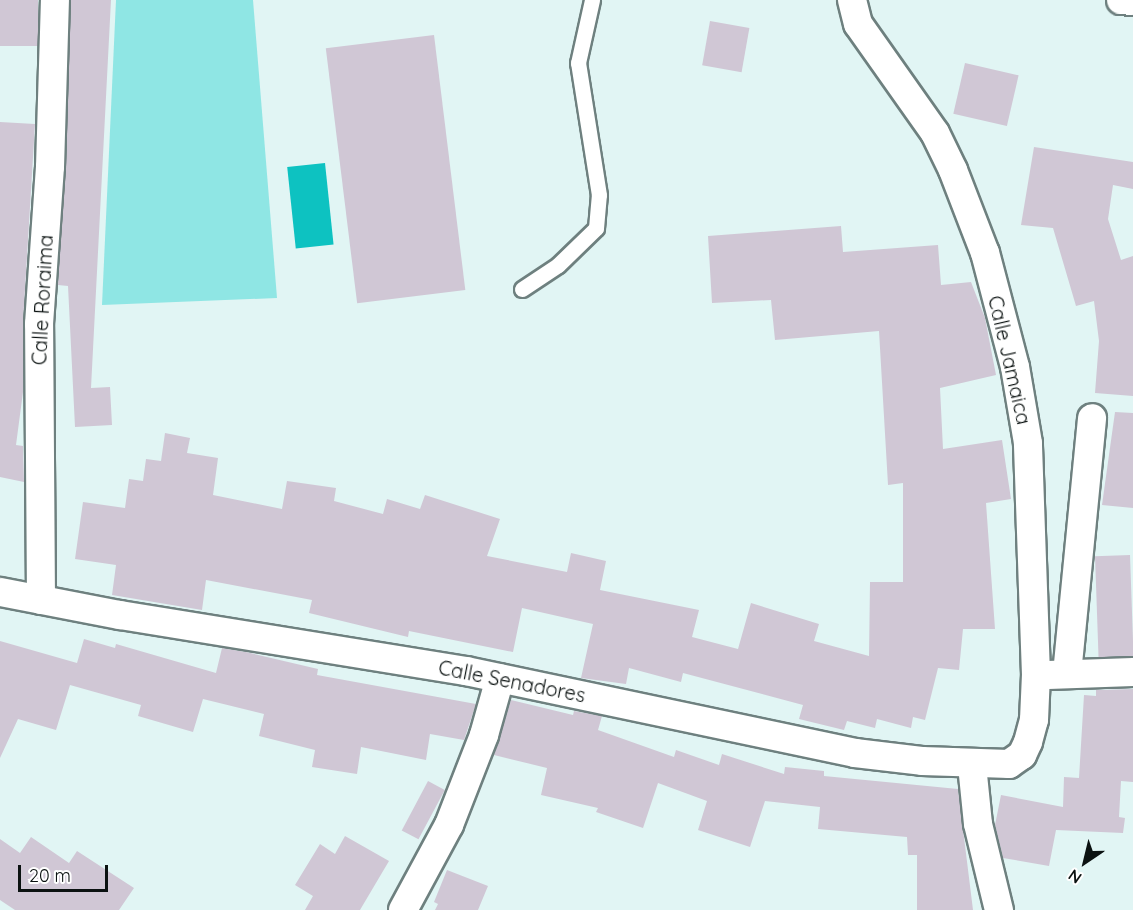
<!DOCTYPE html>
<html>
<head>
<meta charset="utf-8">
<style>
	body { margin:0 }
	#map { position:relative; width:1133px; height:910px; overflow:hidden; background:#e1f5f4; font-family:Quicksand,sans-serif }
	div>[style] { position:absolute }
	.green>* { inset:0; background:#8fe6e4 }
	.water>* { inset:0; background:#0dc2c1; transform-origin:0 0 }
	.building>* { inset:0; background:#d0c7d5; transform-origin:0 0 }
	.roads { filter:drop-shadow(2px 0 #6e807f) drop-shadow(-2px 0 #6e807f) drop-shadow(0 2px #6e807f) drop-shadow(0 -2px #6e807f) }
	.lane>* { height:15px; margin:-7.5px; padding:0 7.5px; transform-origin:7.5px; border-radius:7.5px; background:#fff }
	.street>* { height:28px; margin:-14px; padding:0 14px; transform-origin:14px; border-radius:14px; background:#fff }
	span { translate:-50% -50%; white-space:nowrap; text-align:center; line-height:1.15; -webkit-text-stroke:4.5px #fff; paint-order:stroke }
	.street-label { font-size:20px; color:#0b1211 }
	.north { position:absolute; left:1055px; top:832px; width:60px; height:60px; -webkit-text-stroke:4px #fff; paint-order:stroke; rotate:215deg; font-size:16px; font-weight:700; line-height:24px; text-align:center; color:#0b1211 }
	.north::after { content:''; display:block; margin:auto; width:21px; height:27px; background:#0b1211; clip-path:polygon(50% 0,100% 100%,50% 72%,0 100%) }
	.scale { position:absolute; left:18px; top:865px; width:90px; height:27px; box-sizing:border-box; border:3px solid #0b1211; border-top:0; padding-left:8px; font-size:18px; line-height:21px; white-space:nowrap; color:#0b1211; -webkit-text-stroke:4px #fff; paint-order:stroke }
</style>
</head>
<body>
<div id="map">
	<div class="green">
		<i style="clip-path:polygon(116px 0,253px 0,277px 298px,102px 305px)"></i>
	</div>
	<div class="water">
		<i style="left:325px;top:163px;width:82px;height:38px;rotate:84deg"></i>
	</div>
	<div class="building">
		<i style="left:0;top:0;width:38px;height:46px"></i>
		<i style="clip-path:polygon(71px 0,111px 0,91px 388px,110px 387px,112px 425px,75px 427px,68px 286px,58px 285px)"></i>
		<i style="left:710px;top:21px;width:40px;height:45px;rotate:10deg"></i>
		<i style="left:434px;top:35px;width:257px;height:109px;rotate:83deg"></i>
		<i style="left:965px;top:63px;width:55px;height:52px;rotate:13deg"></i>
		<i style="clip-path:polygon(0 122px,35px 124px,23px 323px,23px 392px,16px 445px,23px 446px,24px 482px,0 477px)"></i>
		<i style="clip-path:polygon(1034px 147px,1133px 162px,1133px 189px,1113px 185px,1108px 219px,1121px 260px,1133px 256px,1133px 396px,1095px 393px,1099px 341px,1094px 301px,1076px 306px,1053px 228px,1021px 225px)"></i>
		<i style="clip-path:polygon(841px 226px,843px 252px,938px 245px,941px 285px,971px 282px,985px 318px,996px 375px,940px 388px,943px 449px,1002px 440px,1011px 499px,986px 503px,995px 629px,963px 629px,959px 670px,938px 668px,925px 720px,913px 717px,911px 728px,877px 719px,875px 728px,847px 721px,844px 730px,799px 719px,803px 705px,683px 673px,681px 682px,629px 668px,626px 684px,581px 678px,593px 624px,522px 608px,513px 652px,409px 631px,408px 637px,309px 613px,312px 600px,206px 580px,202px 610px,112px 595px,116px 565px,75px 559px,83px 502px,125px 508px,129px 479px,143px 481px,146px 459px,161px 461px,165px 433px,190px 438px,187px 453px,218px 458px,213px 495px,282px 509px,287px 481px,336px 488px,334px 501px,383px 514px,387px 499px,420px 509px,425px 495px,500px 519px,487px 556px,567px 572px,571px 553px,606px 561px,600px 590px,699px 610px,692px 637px,738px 649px,751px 603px,819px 624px,814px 641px,869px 656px,870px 582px,903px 582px,903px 483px,888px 485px,879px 331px,775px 340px,771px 300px,712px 303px,708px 236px)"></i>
		<i style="clip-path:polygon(1115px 412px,1133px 413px,1133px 508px,1102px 505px)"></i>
		<i style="left:1130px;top:555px;width:101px;height:35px;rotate:88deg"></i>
		<i style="clip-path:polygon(84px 639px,115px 648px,116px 644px,216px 673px,222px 648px,246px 652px,318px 669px,317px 675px,476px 704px,464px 740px,430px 734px,426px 760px,361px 747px,357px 774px,312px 767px,315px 750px,259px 736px,264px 714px,203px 699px,193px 732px,138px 716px,141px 705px,70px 685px,56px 730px,18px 719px,0 758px,0 641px,77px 663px)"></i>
		<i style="clip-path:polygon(1133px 689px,1133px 782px,1121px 781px,1119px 817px,1125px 818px,1123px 833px,1056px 830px,1049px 866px,1003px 858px,995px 825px,1001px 795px,1063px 807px,1064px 777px,1079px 778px,1084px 695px,1096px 696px,1096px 690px)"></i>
		<i style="clip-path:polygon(511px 700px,573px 715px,574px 711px,602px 716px,598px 730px,674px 757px,676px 750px,719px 765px,722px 754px,784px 774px,785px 767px,824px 771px,824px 776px,958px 789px,973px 910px,917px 910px,917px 855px,908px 855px,907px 837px,818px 829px,820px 807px,765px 801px,750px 847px,698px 830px,707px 801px,658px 783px,643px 828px,596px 812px,598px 808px,541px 795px,547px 768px,494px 755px)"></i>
		<i style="left:428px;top:781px;width:19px;height:56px;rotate:28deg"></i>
		<i style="clip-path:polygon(345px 836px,389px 861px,360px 910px,305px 910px,313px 896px,295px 885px,320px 844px,335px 854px)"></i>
		<i style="clip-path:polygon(31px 837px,69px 863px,77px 851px,134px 888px,119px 910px,15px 910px,0 900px,0 839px,20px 853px)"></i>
		<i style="clip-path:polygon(447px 870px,488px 886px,478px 910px,435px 910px,438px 904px,434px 902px)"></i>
	</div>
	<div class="roads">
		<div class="lane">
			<i style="left:522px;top:289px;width:43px;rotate:-33.7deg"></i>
			<i style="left:558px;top:265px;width:53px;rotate:-44.2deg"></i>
			<i style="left:596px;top:228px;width:33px;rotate:-85deg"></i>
			<i style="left:599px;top:195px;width:134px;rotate:-99deg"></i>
			<i style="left:578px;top:63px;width:65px;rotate:-77.5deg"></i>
		</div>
		<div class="street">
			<i style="left:1121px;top:0;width:12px;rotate:5deg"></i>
			<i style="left:0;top:592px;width:122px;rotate:10.9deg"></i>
			<i style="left:120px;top:615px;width:351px;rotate:9.2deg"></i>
			<i style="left:466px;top:671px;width:398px;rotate:11.9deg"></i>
			<i style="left:855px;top:753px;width:67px;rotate:6.8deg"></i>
			<i style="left:922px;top:761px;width:87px;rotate:2deg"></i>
			<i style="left:1009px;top:764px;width:16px;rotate:-35deg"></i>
			<i style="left:1022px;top:755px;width:14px;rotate:-65deg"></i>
			<i style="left:1028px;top:742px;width:23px;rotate:-75deg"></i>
			<i style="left:1034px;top:720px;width:45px;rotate:-87.5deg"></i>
			<i style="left:1036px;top:675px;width:232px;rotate:-92deg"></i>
			<i style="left:1028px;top:443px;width:77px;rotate:-99.7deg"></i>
			<i style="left:1015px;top:367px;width:118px;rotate:-104.7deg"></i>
			<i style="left:985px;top:253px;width:89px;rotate:-111.1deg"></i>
			<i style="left:953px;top:170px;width:41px;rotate:-115.9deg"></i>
			<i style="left:935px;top:133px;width:133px;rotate:-125.2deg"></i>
			<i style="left:858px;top:24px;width:25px;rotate:-104deg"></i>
			<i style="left:41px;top:600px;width:276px;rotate:-90.4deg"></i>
			<i style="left:39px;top:324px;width:157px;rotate:-86deg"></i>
			<i style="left:50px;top:167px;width:167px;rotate:-88.3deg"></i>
			<i style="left:1067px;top:674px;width:257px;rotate:-84.4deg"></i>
			<i style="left:1048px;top:675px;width:85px;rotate:-2deg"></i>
			<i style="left:972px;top:765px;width:59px;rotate:84.2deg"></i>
			<i style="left:978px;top:824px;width:89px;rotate:76.3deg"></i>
			<i style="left:403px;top:910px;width:97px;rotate:-61.6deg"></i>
			<i style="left:449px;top:825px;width:97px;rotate:-68.7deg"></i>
			<i style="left:484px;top:735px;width:59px;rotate:-74.3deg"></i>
		</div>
	</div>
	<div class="street-label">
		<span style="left:42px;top:300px;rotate:-87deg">Calle Roraima</span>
		<span style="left:1010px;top:360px;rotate:77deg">Calle Jamaica</span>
		<span style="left:512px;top:681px;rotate:11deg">Calle Senadores</span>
	</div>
	<div class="north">N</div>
	<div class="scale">20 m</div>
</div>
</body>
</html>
